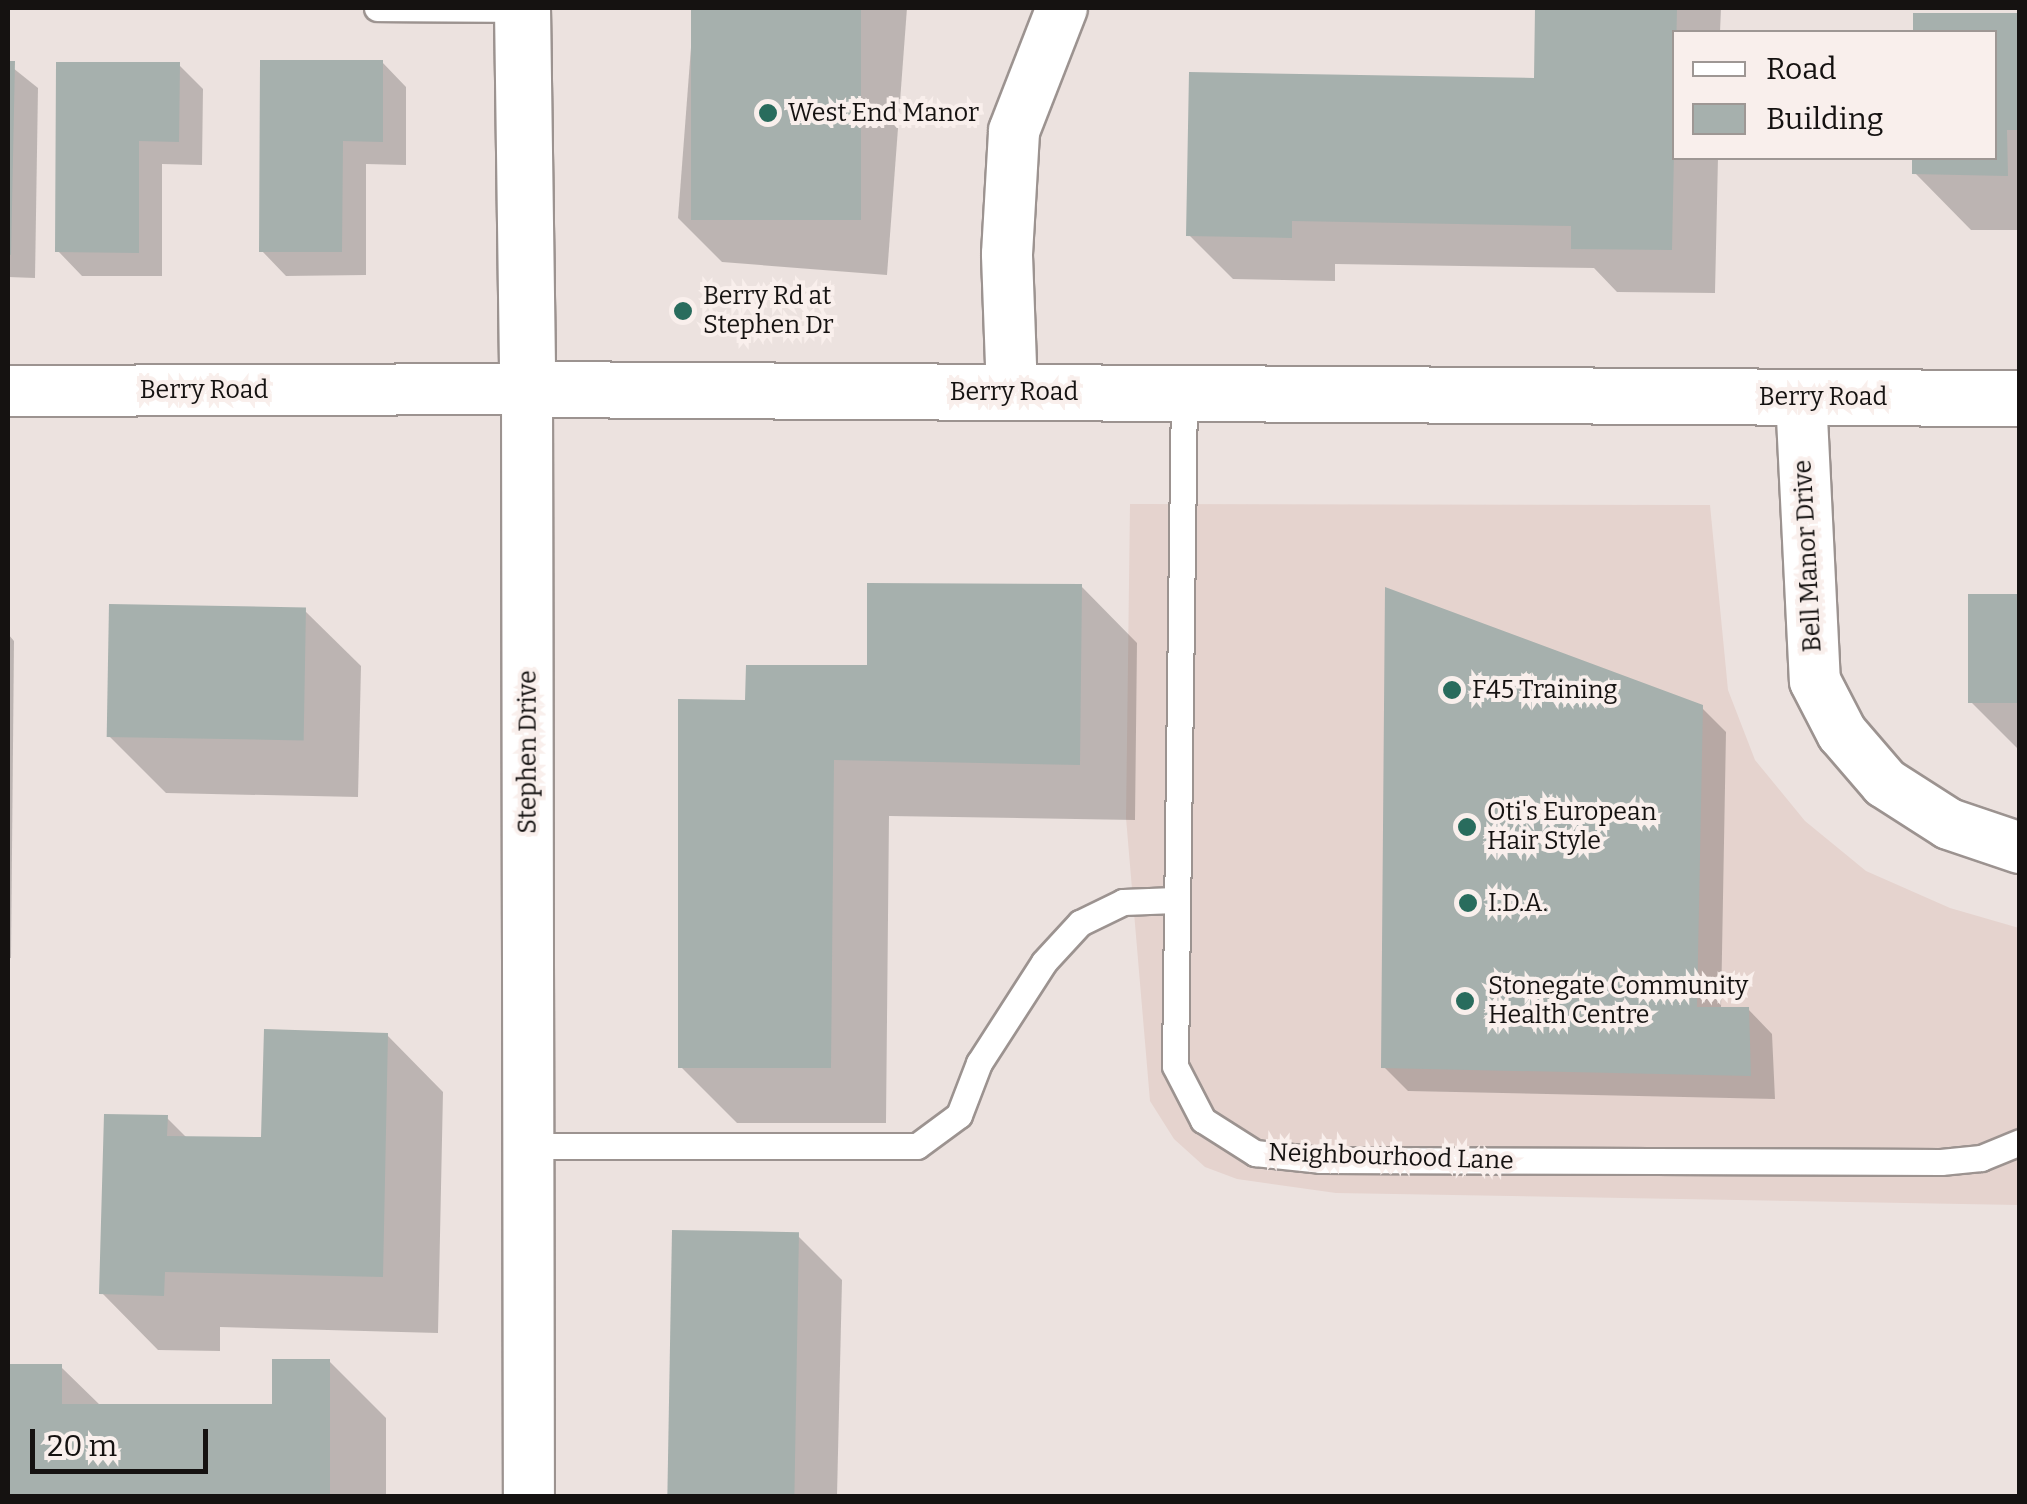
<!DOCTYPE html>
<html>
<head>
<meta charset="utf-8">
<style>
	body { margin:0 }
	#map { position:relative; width:2027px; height:1504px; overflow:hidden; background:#ece2df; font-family:Bitter,serif }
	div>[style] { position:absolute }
	.built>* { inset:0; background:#e5d3ce }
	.shadow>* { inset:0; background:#0003 }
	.building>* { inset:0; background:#a6b0ad; transform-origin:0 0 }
	.roads { filter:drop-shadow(2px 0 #9c9390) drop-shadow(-2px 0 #9c9390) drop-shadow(0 2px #9c9390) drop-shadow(0 -2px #9c9390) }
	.service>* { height:25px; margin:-12.5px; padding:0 12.5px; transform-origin:12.5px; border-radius:12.5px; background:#fff }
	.minor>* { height:50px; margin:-25px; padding:0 25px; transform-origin:25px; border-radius:25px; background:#fff }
	.tertiary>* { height:55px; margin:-27.5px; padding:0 27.5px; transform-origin:27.5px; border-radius:27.5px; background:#fff }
	.dots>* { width:28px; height:28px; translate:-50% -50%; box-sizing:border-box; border:5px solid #f9efec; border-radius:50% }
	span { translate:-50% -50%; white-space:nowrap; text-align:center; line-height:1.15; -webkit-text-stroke:8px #f9efec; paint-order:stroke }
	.poi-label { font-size:25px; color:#151211 }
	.left { translate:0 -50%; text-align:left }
	.street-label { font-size:25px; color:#151211 }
	.frame { position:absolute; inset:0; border:10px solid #151211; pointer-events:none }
	.legend { position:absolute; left:1672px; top:30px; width:325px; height:130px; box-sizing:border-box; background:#f9efec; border:2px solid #9e9794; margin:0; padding:12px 18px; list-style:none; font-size:30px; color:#151211 }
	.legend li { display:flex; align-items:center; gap:20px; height:50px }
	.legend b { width:50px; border:2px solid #9e9794 }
	.scale { position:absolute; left:30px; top:1429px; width:178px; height:45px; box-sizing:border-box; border:5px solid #151211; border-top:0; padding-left:12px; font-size:30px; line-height:35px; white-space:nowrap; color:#151211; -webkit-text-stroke:8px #f9efec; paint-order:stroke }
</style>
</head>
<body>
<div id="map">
	<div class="built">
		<i style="clip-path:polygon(1130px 504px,1710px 505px,1728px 690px,1755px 760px,1805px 821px,1866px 871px,1950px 908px,2019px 928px,2019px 1205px,1336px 1193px,1237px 1179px,1205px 1167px,1174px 1139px,1150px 1101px,1126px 818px)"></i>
	</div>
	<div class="shadow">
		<i style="clip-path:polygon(694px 8px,907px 8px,887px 275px,722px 262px,678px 218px)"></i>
		<i style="clip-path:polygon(1538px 8px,1721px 8px,1720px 32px,1674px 32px,1674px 158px,1718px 158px,1715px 293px,1617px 292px,1594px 268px,1335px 264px,1335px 281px,1233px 279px,1189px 235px,1536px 81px)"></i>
		<i style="clip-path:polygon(1915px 15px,2020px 16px,2020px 230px,1971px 230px,1915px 173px,1915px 158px,1994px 158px,1994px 32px,1915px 32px)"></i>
		<i style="clip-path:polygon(382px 62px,406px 87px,406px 165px,366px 164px,366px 275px,286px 276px,262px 251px)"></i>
		<i style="clip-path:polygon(8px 64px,38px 88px,35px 278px,8px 277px)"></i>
		<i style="clip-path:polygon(179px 65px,203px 89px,202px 165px,162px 164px,162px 276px,82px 276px,58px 251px)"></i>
		<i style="clip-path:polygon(1081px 586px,1137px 643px,1135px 820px,889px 816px,886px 1123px,737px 1123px,681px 1067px,748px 703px,869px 667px)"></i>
		<i style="clip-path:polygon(2020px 596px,2020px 751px,1971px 702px)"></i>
		<i style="clip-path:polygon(304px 610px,361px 666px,358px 797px,166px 793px,109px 736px)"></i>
		<i style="clip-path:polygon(8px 634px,14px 641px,11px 958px,8px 958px)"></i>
		<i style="clip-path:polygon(1701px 707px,1726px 732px,1721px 1009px,1748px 1009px,1772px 1034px,1775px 1099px,1408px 1091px,1384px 1067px)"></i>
		<i style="clip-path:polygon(387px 1035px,443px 1092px,438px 1333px,220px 1327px,220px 1351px,158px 1350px,102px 1293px,167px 1118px,187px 1138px,263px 1140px)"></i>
		<i style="clip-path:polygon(674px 1232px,798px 1236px,842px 1280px,837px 1496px,668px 1496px)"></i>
		<i style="clip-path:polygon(329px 1361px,386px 1418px,386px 1496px,8px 1496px,8px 1367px,61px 1367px,101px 1406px,275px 1407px)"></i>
	</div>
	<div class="building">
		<i style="left:691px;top:8px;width:170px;height:212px"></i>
		<i style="clip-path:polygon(1535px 8px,1677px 8px,1672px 250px,1571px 249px,1571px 226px,1292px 221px,1292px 238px,1186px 236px,1189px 72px,1534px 78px)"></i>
		<i style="clip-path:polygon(1913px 13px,2020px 13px,2020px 130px,2007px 130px,2008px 176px,1912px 174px,1912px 158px,1994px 158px,1994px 32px,1913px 32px)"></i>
		<i style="clip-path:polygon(260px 60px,383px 60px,383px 142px,343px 141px,342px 252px,259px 252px)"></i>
		<i style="clip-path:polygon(8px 61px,15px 61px,11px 255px,8px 254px)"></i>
		<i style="clip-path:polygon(56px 62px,180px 62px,179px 142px,139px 141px,139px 253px,55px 252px)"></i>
		<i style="clip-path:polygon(867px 583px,1082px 584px,1080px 765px,834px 760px,831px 1068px,678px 1068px,678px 699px,745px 700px,746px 665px,867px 665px)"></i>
		<i style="clip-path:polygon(1385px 587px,1703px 705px,1697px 1007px,1749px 1007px,1751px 1076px,1381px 1068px)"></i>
		<i style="left:1968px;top:594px;width:52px;height:109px"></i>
		<i style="left:109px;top:604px;width:197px;height:133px;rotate:1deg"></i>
		<i style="clip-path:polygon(264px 1029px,388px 1033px,383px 1277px,165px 1272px,164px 1296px,99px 1294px,104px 1114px,168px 1115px,167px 1136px,261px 1137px)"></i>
		<i style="left:672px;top:1230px;width:127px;height:266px;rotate:1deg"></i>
		<i style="clip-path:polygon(272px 1359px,330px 1359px,330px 1496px,8px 1496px,8px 1364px,62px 1364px,62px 1404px,272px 1404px)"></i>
	</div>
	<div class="roads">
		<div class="service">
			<i style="left:377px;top:8px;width:145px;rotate:0.4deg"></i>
			<i style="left:1184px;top:393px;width:673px;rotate:90.77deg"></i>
			<i style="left:1175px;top:1066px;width:61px;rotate:62.6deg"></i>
			<i style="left:1203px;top:1120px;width:62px;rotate:32.4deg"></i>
			<i style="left:1255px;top:1153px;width:65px;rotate:6.1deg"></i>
			<i style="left:1320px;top:1160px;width:621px;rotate:0.18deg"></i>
			<i style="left:1941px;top:1162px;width:40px;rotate:-5.7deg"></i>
			<i style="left:1981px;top:1158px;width:42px;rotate:-22.3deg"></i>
			<i style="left:528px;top:1146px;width:389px"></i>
			<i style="left:917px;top:1146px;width:52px;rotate:-36.4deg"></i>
			<i style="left:959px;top:1115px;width:56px;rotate:-69deg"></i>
			<i style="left:979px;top:1063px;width:120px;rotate:-57.2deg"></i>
			<i style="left:1044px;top:962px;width:53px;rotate:-47.3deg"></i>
			<i style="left:1080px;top:923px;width:48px;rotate:-26deg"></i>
			<i style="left:1123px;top:902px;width:52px;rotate:-2.2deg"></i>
		</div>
		<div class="minor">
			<i style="left:8px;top:391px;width:519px;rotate:-0.22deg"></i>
			<i style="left:527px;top:389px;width:1107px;rotate:89.9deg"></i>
			<i style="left:1012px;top:392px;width:138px;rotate:-92.1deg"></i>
			<i style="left:1007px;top:254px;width:123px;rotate:-86.7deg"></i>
			<i style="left:1014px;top:131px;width:132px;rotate:-68.7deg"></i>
			<i style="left:1801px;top:397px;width:284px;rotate:87.2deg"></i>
			<i style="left:1815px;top:681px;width:59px;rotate:62.6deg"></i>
			<i style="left:1842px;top:733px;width:66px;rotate:49.3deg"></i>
			<i style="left:1885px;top:783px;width:76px;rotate:32.6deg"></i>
			<i style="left:1949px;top:824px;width:75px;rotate:18.7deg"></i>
		</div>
		<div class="tertiary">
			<i style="left:522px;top:8px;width:381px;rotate:89.2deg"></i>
			<i style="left:527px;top:389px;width:1493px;rotate:0.35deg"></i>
		</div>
	</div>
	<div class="dots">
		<i style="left:768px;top:113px;background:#296c5d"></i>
		<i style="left:683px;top:311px;background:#296c5d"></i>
		<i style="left:1452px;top:690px;background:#296c5d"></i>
		<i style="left:1467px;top:827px;background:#296c5d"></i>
		<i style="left:1468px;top:903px;background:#296c5d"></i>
		<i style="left:1465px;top:1001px;background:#296c5d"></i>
	</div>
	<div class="poi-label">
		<span class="left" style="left:788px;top:113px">West End Manor</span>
		<span class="left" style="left:703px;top:311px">Berry Rd at<br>Stephen Dr</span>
		<span class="left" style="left:1472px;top:690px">F45 Training</span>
		<span class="left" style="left:1487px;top:827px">Oti's European<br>Hair Style</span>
		<span class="left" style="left:1488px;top:903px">I.D.A.</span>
		<span class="left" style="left:1488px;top:1001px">Stonegate Community<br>Health Centre</span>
	</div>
	<div class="street-label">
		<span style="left:204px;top:390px">Berry Road</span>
		<span style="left:1014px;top:392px">Berry Road</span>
		<span style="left:1823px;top:397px">Berry Road</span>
		<span style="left:1808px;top:556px;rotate:-93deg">Bell Manor Drive</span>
		<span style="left:528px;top:752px;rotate:-90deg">Stephen Drive</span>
		<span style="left:1391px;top:1157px;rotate:2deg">Neighbourhood Lane</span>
	</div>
	<div class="frame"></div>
	<ul class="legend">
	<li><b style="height:12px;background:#fff"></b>Road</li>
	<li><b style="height:28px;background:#a6b0ad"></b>Building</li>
	</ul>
	<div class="scale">20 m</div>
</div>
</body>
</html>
